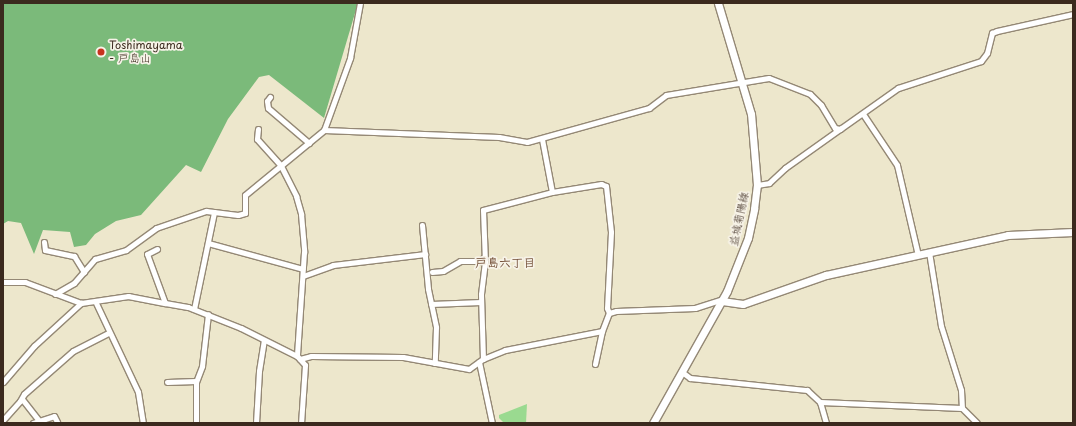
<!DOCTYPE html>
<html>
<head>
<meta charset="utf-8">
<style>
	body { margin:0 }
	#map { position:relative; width:1076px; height:426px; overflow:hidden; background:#ede7cc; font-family:"Playpen Sans","Klee One",sans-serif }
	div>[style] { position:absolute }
	.green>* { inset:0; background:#9ada90 }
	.forest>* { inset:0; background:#7bba7a }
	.roads { filter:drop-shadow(1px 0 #948875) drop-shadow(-1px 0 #948875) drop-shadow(0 1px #948875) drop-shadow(0 -1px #948875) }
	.minor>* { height:5px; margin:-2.5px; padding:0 2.5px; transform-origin:2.5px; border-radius:2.5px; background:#fff }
	.tertiary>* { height:7px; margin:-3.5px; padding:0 3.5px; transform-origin:3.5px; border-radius:3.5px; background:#fff }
	.secondary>* { height:7px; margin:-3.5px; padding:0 3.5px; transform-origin:3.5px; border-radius:3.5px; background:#fff }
	.dots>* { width:11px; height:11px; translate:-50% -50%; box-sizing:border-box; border:2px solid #f7f3e8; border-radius:50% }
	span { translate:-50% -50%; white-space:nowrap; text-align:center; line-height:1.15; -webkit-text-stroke:3.5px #f7f3e8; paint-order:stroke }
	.poi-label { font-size:11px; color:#3b2a1e }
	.left { translate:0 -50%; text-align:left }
	.street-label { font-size:11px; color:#3b2a1e }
	.neighbourhood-label { font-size:12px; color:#745039; font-weight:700 }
	.frame { position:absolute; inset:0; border:4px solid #3b2a1e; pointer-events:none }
</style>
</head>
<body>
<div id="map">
	<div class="green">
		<i style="clip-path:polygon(527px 404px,526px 423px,504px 423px,499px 418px,499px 415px)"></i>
	</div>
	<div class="forest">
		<i style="clip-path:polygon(3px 3px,358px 3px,324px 118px,269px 75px,259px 77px,228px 119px,201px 172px,186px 165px,141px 215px,116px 221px,95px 234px,86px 245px,74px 247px,70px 232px,43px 230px,34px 254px,21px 223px,8px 221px,3px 224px)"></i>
	</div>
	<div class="roads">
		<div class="minor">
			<i style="left:270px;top:97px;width:5px;rotate:127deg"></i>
			<i style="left:267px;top:101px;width:7px;rotate:82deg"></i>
			<i style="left:268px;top:108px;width:54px;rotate:40.5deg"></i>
			<i style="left:863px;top:114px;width:61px;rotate:56.3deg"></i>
			<i style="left:897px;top:165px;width:92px;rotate:76.9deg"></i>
			<i style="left:258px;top:129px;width:10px;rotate:96deg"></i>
			<i style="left:257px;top:139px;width:36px;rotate:48deg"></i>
			<i style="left:281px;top:166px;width:34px;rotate:63deg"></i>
			<i style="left:296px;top:196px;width:19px;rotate:74deg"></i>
			<i style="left:301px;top:214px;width:38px;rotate:85deg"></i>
			<i style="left:304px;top:252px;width:104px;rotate:93.9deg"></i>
			<i style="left:324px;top:130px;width:175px;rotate:2.3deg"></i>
			<i style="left:499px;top:137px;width:28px;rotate:10deg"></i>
			<i style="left:527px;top:142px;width:127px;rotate:-15.6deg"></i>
			<i style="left:649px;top:108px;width:21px;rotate:-37deg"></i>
			<i style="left:666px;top:95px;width:104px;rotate:-9.4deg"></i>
			<i style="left:769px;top:78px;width:44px;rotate:21.3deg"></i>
			<i style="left:810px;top:94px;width:16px;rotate:45deg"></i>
			<i style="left:821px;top:105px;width:27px;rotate:59deg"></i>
			<i style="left:835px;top:128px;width:5px;rotate:11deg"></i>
			<i style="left:840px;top:129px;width:71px;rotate:-35.3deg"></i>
			<i style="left:898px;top:88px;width:87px;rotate:-18deg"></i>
			<i style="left:981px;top:61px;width:10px;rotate:-53deg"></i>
			<i style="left:987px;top:53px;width:21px;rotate:-76deg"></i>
			<i style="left:992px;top:33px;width:5px;rotate:-22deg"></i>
			<i style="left:997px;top:31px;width:78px;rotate:-12.6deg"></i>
			<i style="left:757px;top:185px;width:12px;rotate:-9deg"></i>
			<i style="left:769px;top:183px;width:22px;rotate:-43deg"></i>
			<i style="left:785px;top:168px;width:69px;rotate:-35.5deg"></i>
			<i style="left:552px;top:192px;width:50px;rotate:-9.3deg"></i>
			<i style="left:601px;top:184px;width:5px;rotate:22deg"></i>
			<i style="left:606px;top:186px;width:46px;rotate:83.8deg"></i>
			<i style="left:611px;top:232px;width:76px;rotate:93deg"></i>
			<i style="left:607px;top:308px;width:5px;rotate:68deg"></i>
			<i style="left:422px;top:225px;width:64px;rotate:84.6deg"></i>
			<i style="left:428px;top:289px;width:39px;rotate:78deg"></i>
			<i style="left:436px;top:327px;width:36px;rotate:92deg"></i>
			<i style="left:44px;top:242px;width:8px;rotate:83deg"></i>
			<i style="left:45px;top:250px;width:30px;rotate:12deg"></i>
			<i style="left:74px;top:256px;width:19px;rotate:58deg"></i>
			<i style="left:208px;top:243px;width:98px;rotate:15.3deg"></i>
			<i style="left:157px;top:249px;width:11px;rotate:153deg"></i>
			<i style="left:147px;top:254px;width:52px;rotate:69.8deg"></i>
			<i style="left:929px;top:252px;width:75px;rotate:80.8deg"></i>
			<i style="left:941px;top:326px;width:67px;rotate:72.6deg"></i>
			<i style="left:961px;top:390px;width:18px;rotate:87deg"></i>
			<i style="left:962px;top:408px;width:21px;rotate:45deg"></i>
			<i style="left:432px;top:272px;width:11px;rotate:-5deg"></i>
			<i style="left:443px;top:271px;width:20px;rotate:-30deg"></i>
			<i style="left:460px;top:261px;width:20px"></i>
			<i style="left:480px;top:261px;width:6px;rotate:-45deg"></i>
			<i style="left:303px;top:276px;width:32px;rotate:-20deg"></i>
			<i style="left:333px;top:265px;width:93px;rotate:-6.8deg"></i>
			<i style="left:3px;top:282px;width:22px"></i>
			<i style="left:25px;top:282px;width:60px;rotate:20.6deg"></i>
			<i style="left:81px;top:303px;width:48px;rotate:-8.5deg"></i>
			<i style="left:128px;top:296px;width:38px;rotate:11deg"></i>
			<i style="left:165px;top:303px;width:23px;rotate:10deg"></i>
			<i style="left:188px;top:307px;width:57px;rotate:21.6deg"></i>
			<i style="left:241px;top:328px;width:63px;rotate:26.6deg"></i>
			<i style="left:297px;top:356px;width:12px;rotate:48deg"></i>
			<i style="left:305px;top:365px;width:58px;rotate:93.9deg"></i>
			<i style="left:55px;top:294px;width:22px;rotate:-30deg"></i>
			<i style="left:74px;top:283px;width:32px;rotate:-49deg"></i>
			<i style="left:95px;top:259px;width:32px;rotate:-16deg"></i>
			<i style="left:126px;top:250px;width:37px;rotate:-36deg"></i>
			<i style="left:156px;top:228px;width:53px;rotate:-18.8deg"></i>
			<i style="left:206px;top:211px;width:32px;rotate:7deg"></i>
			<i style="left:238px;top:215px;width:7px;rotate:-16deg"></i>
			<i style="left:245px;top:213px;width:18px;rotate:-90deg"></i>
			<i style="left:245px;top:195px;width:102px;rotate:-39.4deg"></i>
			<i style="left:324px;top:130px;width:77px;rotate:-70.1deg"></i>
			<i style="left:350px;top:58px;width:56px;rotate:-79.7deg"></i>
			<i style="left:96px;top:303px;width:98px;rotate:64.7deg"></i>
			<i style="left:138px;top:392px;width:31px;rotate:81deg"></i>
			<i style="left:431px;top:304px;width:50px;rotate:-2.3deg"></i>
			<i style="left:194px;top:309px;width:99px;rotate:-78.3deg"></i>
			<i style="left:300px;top:359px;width:11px;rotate:-15deg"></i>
			<i style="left:311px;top:356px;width:92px;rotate:0.6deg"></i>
			<i style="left:403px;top:357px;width:67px;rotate:10.3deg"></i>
			<i style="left:469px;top:369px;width:17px;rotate:-36deg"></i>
			<i style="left:483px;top:359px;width:24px;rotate:-22deg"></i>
			<i style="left:505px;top:350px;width:99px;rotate:-11.1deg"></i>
			<i style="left:602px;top:331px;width:19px;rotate:-69deg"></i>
			<i style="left:609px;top:313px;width:7px;rotate:-16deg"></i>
			<i style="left:616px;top:311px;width:79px;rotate:-2.2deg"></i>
			<i style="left:695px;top:308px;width:29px;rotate:-18deg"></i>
			<i style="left:483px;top:359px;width:65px;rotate:-91.8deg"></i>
			<i style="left:481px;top:294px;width:32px;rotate:-83deg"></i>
			<i style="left:485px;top:262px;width:52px;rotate:-92.2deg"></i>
			<i style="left:483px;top:210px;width:71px;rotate:-14.6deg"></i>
			<i style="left:552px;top:192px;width:54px;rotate:-100.7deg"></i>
			<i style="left:479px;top:362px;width:62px;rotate:78deg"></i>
			<i style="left:595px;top:364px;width:34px;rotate:-78deg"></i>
			<i style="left:682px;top:372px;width:10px;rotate:37deg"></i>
			<i style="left:690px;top:378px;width:118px;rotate:5.9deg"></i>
			<i style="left:807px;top:390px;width:18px;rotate:43deg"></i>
			<i style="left:820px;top:402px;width:22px;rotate:74deg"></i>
			<i style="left:3px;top:382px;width:48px;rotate:-49.3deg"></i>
			<i style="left:34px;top:346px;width:64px;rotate:-42.5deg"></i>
			<i style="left:167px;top:382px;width:29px;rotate:-2deg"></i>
			<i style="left:22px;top:399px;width:28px;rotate:52deg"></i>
			<i style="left:820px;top:402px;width:142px;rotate:2.4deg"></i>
			<i style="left:3px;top:420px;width:25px;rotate:-48deg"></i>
			<i style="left:20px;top:401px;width:8px;rotate:-60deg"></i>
			<i style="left:24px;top:394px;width:65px;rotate:-41.3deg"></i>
			<i style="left:73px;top:351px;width:39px;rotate:-27deg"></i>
			<i style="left:33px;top:423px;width:22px;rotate:-18deg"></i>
			<i style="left:54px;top:416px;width:7px;rotate:63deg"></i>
			<i style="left:196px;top:423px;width:41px;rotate:-90deg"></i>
			<i style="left:196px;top:382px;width:17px;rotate:-69deg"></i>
			<i style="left:202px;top:366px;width:52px;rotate:-83.4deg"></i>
			<i style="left:256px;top:423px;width:52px;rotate:-86.7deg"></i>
			<i style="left:259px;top:371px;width:31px;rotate:-81deg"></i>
		</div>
		<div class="tertiary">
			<i style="left:722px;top:301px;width:21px;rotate:8deg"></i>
			<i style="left:743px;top:304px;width:88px;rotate:-19.3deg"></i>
			<i style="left:826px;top:275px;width:186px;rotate:-12.4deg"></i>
			<i style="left:1008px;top:235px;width:65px;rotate:-2.6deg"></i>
		</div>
		<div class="secondary">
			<i style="left:653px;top:423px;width:151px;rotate:-60.7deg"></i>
			<i style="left:727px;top:291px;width:57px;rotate:-68.4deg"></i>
			<i style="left:748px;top:238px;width:30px;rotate:-78deg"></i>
			<i style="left:754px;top:209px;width:24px;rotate:-83deg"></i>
			<i style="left:757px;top:185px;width:71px;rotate:-94.8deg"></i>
			<i style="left:751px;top:114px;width:116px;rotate:-106.6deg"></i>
		</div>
	</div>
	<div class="dots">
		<i style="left:101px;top:52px;background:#c8321e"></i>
	</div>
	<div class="poi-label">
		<span class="left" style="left:109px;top:52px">Toshimayama<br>- 戸島山</span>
	</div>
	<div class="street-label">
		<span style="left:739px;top:219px;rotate:-78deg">益城菊陽線</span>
	</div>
	<div class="neighbourhood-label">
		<span style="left:505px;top:263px">戸島六丁目</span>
	</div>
	<div class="frame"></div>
</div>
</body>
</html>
